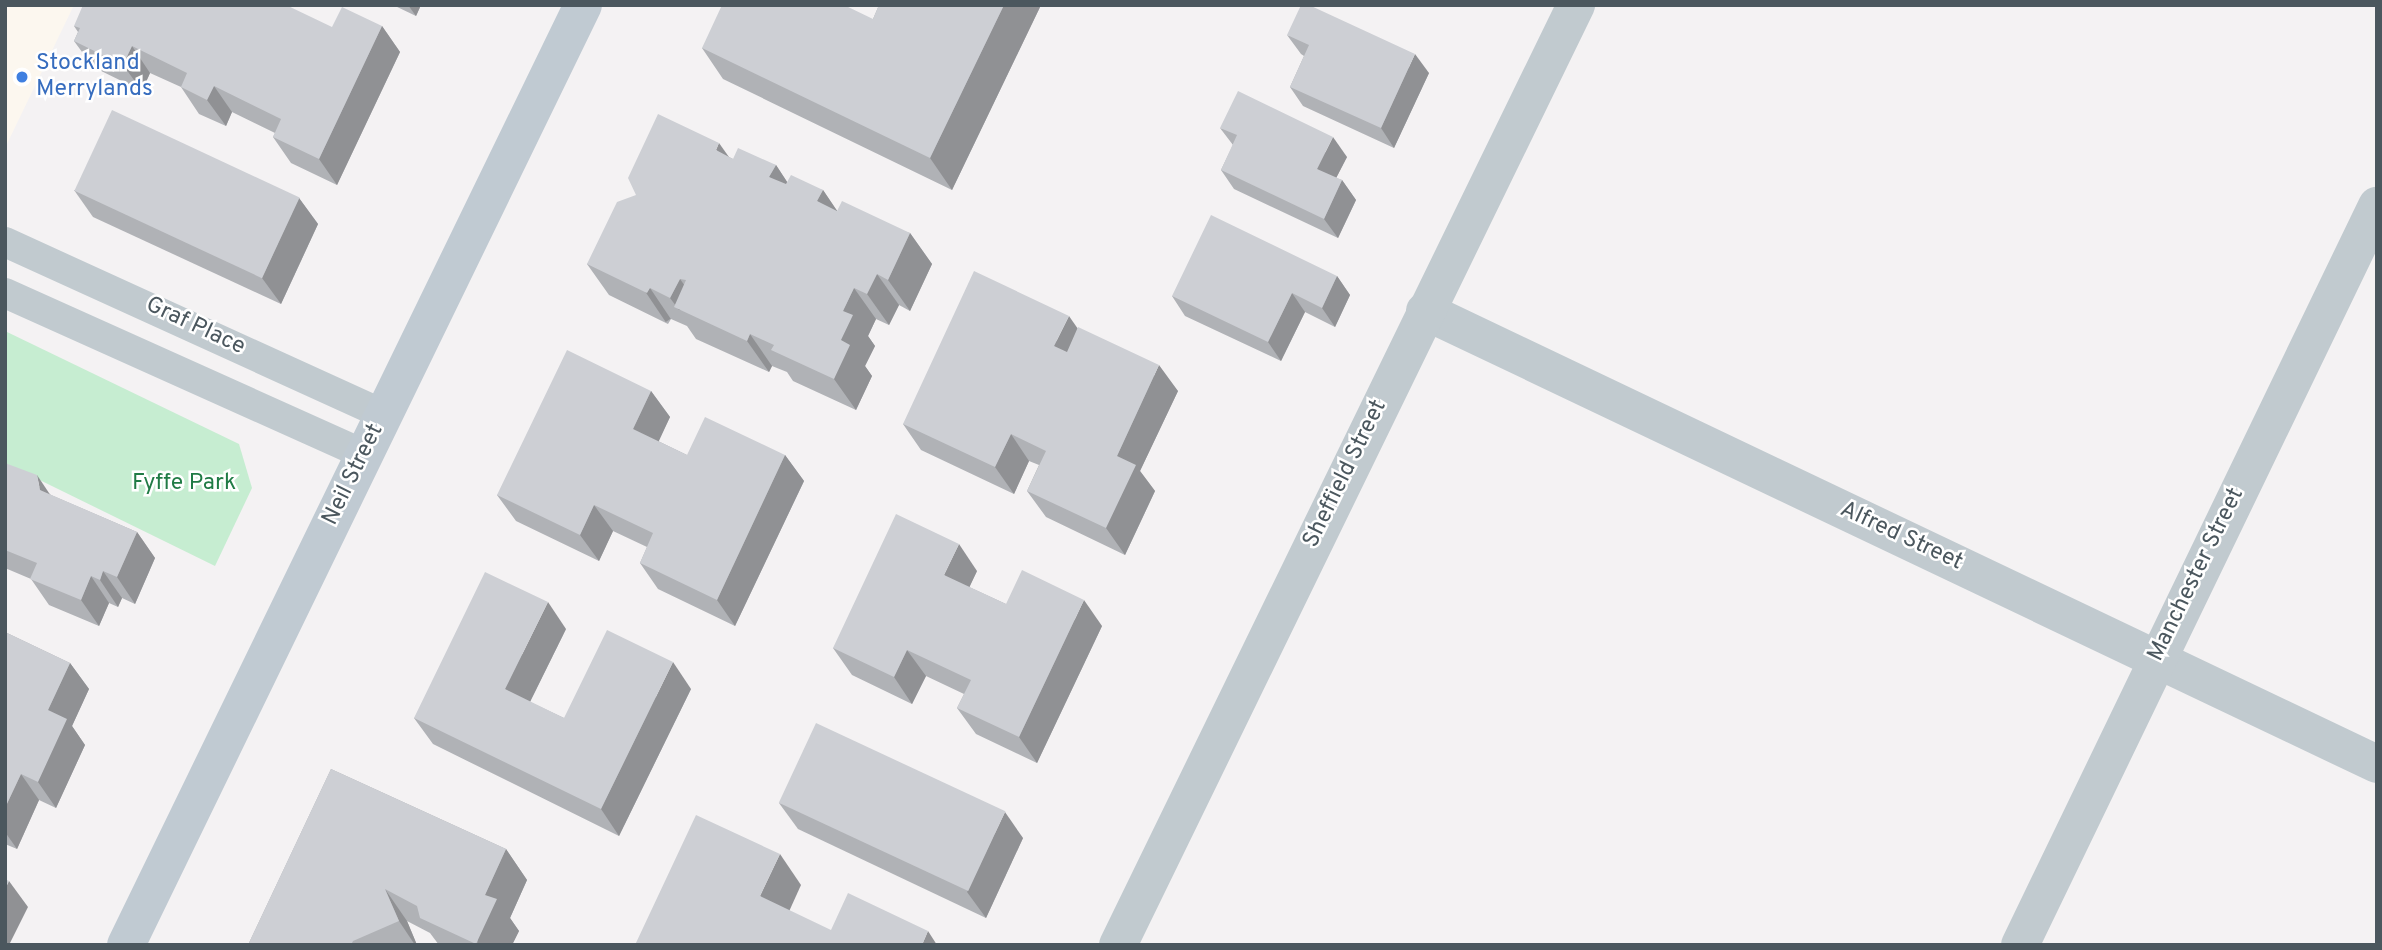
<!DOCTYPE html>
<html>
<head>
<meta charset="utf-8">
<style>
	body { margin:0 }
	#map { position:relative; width:2382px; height:950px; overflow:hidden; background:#f4f2f3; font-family:Overpass,sans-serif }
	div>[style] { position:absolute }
	.commercial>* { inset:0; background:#fcf7ef }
	.green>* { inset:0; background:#c6edd1 }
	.lane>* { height:30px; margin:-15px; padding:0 15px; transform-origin:15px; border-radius:15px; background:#c1cacf }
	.street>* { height:38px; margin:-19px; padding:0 19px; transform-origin:19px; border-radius:19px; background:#c1cacf }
	.secondary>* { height:38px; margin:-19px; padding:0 19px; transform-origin:19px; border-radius:19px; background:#c0cad2 }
	.wall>* { inset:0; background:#b0b2b6 }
	.shaded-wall>* { inset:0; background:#909194; transform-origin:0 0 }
	.building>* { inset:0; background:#cdcfd4; transform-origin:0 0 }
	.dots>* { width:19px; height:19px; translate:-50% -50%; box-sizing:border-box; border:4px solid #fff; border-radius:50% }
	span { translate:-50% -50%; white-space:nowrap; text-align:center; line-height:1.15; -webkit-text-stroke:5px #fff; paint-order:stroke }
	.shop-label { font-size:23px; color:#366cbe }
	.left { translate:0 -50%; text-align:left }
	.street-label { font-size:23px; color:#4b575e }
	.park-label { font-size:23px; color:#207b45 }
	.frame { position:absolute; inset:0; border:7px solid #4b575e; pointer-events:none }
</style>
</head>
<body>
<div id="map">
	<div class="commercial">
		<i style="clip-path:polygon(5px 5px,74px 5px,5px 148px)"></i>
	</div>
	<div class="green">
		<i style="clip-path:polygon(5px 331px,239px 444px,252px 488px,215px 566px,5px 463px)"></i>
	</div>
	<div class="lane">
		<i style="left:5px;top:242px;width:417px;rotate:24.5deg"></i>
		<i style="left:5px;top:293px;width:395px;rotate:24.2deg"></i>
	</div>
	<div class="street">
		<i style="left:1425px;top:311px;width:1054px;rotate:25.45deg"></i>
		<i style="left:1118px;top:945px;width:1046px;rotate:-64.02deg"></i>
		<i style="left:2020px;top:945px;width:821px;rotate:-64.22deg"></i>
	</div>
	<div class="secondary">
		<i style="left:126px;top:945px;width:1045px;rotate:-64.07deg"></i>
	</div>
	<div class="wall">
		<i style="clip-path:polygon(393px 5px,421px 5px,416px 16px)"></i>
		<i style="clip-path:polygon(879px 5px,1041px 5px,952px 190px,723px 79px,702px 48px,873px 19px)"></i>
		<i style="clip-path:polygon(74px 26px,332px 27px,382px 26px,400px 52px,337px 185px,291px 163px,273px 137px,275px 133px,232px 112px,226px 126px,199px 114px,181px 87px,150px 73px,142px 91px,93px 67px,74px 41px,78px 32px)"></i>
		<i style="clip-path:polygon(1287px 35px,1429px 73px,1394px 148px,1303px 106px,1290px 87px,1304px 56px,1301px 54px)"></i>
		<i style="clip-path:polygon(1220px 128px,1347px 157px,1336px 178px,1342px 180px,1356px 200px,1338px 238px,1234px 189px,1221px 170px,1233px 145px)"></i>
		<i style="clip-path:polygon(729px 157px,733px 159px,776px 165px,787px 182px,823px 190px,837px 211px,910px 233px,932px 264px,910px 311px,899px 305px,889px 325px,876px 319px,868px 336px,875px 346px,865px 366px,872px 376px,856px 410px,793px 381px,787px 372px,772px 366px,769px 372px,696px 339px,687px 326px,671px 319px,668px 324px,609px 295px,587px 264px)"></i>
		<i style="clip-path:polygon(74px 190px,299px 198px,318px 224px,281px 304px,93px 217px)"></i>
		<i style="clip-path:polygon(1337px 276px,1350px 295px,1335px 327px,1305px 312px,1281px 361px,1185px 316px,1172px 296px)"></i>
		<i style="clip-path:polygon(1078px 329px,1178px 391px,1140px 471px,1155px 491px,1125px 555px,1046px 517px,1027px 491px,1039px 465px,1029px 461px,1014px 494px,921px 450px,903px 424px)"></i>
		<i style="clip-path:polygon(651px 391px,670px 417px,658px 441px,687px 455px,785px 455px,804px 481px,735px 626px,658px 589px,640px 563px,647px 547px,613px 531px,599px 561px,516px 521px,497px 495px)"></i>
		<i style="clip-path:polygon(5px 463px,51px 495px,137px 532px,155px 558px,135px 604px,122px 598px,118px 607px,109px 603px,99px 626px,49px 605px,31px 579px,5px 568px)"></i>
		<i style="clip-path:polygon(977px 571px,969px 587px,1006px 604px,1102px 626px,1037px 763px,976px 734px,957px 708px,964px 694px,926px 676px,912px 704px,852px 675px,833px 648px)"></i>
		<i style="clip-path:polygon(566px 629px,530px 702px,564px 718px,691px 689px,619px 836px,433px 744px,414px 718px)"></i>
		<i style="clip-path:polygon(5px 632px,70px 663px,89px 689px,72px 726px,85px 745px,56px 808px,39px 800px,17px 849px,5px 844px)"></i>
		<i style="clip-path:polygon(331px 769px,506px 849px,527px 880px,510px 918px,519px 931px,512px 945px,439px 945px,430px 933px,407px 921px,417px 945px,248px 945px)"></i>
		<i style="clip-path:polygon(779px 803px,1023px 838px,986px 918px,798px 829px)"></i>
	</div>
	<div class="shaded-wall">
		<i style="clip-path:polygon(408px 5px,421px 5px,416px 16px)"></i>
		<i style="clip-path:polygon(1004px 5px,1041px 5px,952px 190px,930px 158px)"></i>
		<i style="clip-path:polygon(382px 26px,400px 52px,337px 185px,319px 159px)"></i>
		<i style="clip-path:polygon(132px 46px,150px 73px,142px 91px,123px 65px)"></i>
		<i style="clip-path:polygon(1415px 54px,1429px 73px,1394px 148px,1381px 128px)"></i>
		<i style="clip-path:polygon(214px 86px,232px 112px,226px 126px,207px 100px)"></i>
		<i style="clip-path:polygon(1333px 137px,1347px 157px,1331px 188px,1317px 169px)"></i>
		<i style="clip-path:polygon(719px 143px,741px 174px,716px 150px)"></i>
		<i style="clip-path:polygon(776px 165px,797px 197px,769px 177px)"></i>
		<i style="clip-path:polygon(1342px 180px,1356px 200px,1338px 238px,1324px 219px)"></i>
		<i style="clip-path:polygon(823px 190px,844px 221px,817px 201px)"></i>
		<i style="clip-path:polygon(299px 198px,318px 224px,281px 304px,262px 278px)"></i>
		<i style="clip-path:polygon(910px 233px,932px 264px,910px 311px,888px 280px)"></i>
		<i style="clip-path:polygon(877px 274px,899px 305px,889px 325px,867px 294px)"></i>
		<i style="clip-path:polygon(1337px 276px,1350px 295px,1335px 327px,1322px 308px)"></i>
		<i style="clip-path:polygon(680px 279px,702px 310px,679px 310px,670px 298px)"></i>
		<i style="left:650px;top:288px;width:37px;height:6px;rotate:56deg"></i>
		<i style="clip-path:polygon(854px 288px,876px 319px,868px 336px,875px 346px,865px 366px,872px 376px,856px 410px,834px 379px,841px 340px,843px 311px)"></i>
		<i style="clip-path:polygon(1292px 293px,1305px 312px,1281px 361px,1268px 342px)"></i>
		<i style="clip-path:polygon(1069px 316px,1087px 342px,1073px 372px,1054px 346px)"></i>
		<i style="clip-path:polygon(750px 334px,772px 366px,769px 372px,747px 341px)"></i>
		<i style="clip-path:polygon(1159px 365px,1178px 391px,1140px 471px,1155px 491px,1125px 555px,1106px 528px,1117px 456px)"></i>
		<i style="clip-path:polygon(651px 391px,670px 417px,652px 456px,633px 429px)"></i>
		<i style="clip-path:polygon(1011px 434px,1029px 461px,1014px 494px,995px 467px)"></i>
		<i style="clip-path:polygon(785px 455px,804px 481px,735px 626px,717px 600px)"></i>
		<i style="clip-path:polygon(37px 475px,55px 502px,40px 490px)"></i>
		<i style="clip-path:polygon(594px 505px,613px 531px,599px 561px,580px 535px)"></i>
		<i style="clip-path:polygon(137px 532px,155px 558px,135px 604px,117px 577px)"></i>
		<i style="clip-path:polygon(959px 544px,977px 571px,963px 601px,944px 575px)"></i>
		<i style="clip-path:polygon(103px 571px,122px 598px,118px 607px,100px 580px)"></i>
		<i style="clip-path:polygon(91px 576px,109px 603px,99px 626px,81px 600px)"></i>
		<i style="clip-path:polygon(1084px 600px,1102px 626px,1037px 763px,1019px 737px)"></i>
		<i style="clip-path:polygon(548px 602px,566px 629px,523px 716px,505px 689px)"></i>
		<i style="clip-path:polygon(907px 650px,926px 676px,912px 704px,894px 677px)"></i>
		<i style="clip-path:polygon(673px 662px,691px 689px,619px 836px,601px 809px)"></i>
		<i style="clip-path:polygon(70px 663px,89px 689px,72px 726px,85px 745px,56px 808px,38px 782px,48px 710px)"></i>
		<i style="clip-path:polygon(21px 774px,39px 800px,17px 849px,5px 832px,5px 808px)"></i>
		<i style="clip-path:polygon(1005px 812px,1023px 838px,986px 918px,967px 892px)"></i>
		<i style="clip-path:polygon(506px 849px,527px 880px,510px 918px,519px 931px,512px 945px,477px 945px,485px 895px)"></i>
		<i style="clip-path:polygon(780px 854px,801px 885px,782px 927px,760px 896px)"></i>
		<i style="clip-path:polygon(9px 881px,28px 907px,9px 945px,5px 945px,5px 889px)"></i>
		<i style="clip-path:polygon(385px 889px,407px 921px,417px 945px,415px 945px,399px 921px)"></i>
		<i style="clip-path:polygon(928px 931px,937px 945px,922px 945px)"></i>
	</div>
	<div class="building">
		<i style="clip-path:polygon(83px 5px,286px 5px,332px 27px,342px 7px,382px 26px,319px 159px,273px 137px,281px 119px,214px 86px,207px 100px,181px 87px,187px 73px,132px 46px,123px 65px,74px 41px,80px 28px,74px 26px)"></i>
		<i style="clip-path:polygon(722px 5px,844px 5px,873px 19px,879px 5px,1004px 5px,930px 158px,702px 48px)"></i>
		<i style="clip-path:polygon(1301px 5px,1309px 5px,1415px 54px,1381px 128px,1290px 87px,1309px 45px,1287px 35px)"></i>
		<i style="clip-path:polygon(1238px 91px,1333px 137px,1317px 169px,1342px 180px,1324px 219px,1221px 170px,1237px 135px,1220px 128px)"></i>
		<i style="left:112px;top:110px;width:207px;height:89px;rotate:25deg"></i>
		<i style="clip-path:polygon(658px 114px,719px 143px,716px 150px,733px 159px,738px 148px,776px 165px,769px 177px,786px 184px,791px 175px,823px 190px,817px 201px,837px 211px,842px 201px,910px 233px,888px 280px,877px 274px,867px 294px,854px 288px,843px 311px,853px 315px,841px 340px,850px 345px,834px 379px,771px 350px,774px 345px,750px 334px,747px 341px,674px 307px,686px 280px,680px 279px,670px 298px,650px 288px,647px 293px,587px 264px,617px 202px,636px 195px,628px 178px)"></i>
		<i style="clip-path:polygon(1211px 215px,1337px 276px,1322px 308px,1292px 293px,1268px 342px,1172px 296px)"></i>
		<i style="clip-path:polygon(974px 271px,1069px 316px,1054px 346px,1067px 352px,1078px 327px,1159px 365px,1117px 456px,1136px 465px,1106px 528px,1027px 491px,1046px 451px,1011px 434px,995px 467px,903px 424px)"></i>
		<i style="clip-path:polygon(567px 350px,651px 391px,633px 429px,687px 455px,705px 417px,785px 455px,717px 600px,640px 563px,653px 533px,594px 505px,580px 535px,497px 495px)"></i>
		<i style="clip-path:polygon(5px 463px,37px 475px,40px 490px,137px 532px,117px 577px,103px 571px,100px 580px,91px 576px,81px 600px,30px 579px,37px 563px,5px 550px)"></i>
		<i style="clip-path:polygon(896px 514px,959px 544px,944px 575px,1006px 604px,1022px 570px,1084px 600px,1019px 737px,957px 708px,971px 680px,907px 650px,894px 677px,833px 648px)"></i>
		<i style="clip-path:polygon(485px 572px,548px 602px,505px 689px,564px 718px,607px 630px,673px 662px,601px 809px,414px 718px)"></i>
		<i style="clip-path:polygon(5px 632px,70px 663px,48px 710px,67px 719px,38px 782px,21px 774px,5px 808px)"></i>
		<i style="left:816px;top:723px;width:209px;height:88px;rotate:25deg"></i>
		<i style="clip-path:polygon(331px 769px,506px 849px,485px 895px,497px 899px,476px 944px,420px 918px,417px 906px,385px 889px,399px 921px,353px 941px,351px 945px,248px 945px)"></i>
		<i style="clip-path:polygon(696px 815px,780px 854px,760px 896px,831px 930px,848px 893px,928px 931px,922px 945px,635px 945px)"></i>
		<i style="clip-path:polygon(5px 879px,9px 881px,5px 889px)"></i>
	</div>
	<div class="dots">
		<i style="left:22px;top:77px;background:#3f7fe0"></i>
	</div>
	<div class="shop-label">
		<span class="left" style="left:36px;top:77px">Stockland<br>Merrylands</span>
	</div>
	<div class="street-label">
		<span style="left:195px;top:327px;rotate:25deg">Graf Place</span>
		<span style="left:1346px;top:474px;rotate:-64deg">Sheffield Street</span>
		<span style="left:354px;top:475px;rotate:-64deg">Neil Street</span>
		<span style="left:1901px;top:537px;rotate:25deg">Alfred Street</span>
		<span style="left:2197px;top:575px;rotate:-64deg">Manchester Street</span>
	</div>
	<div class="park-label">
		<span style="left:184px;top:484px">Fyffe Park</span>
	</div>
	<div class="frame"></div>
</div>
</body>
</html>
